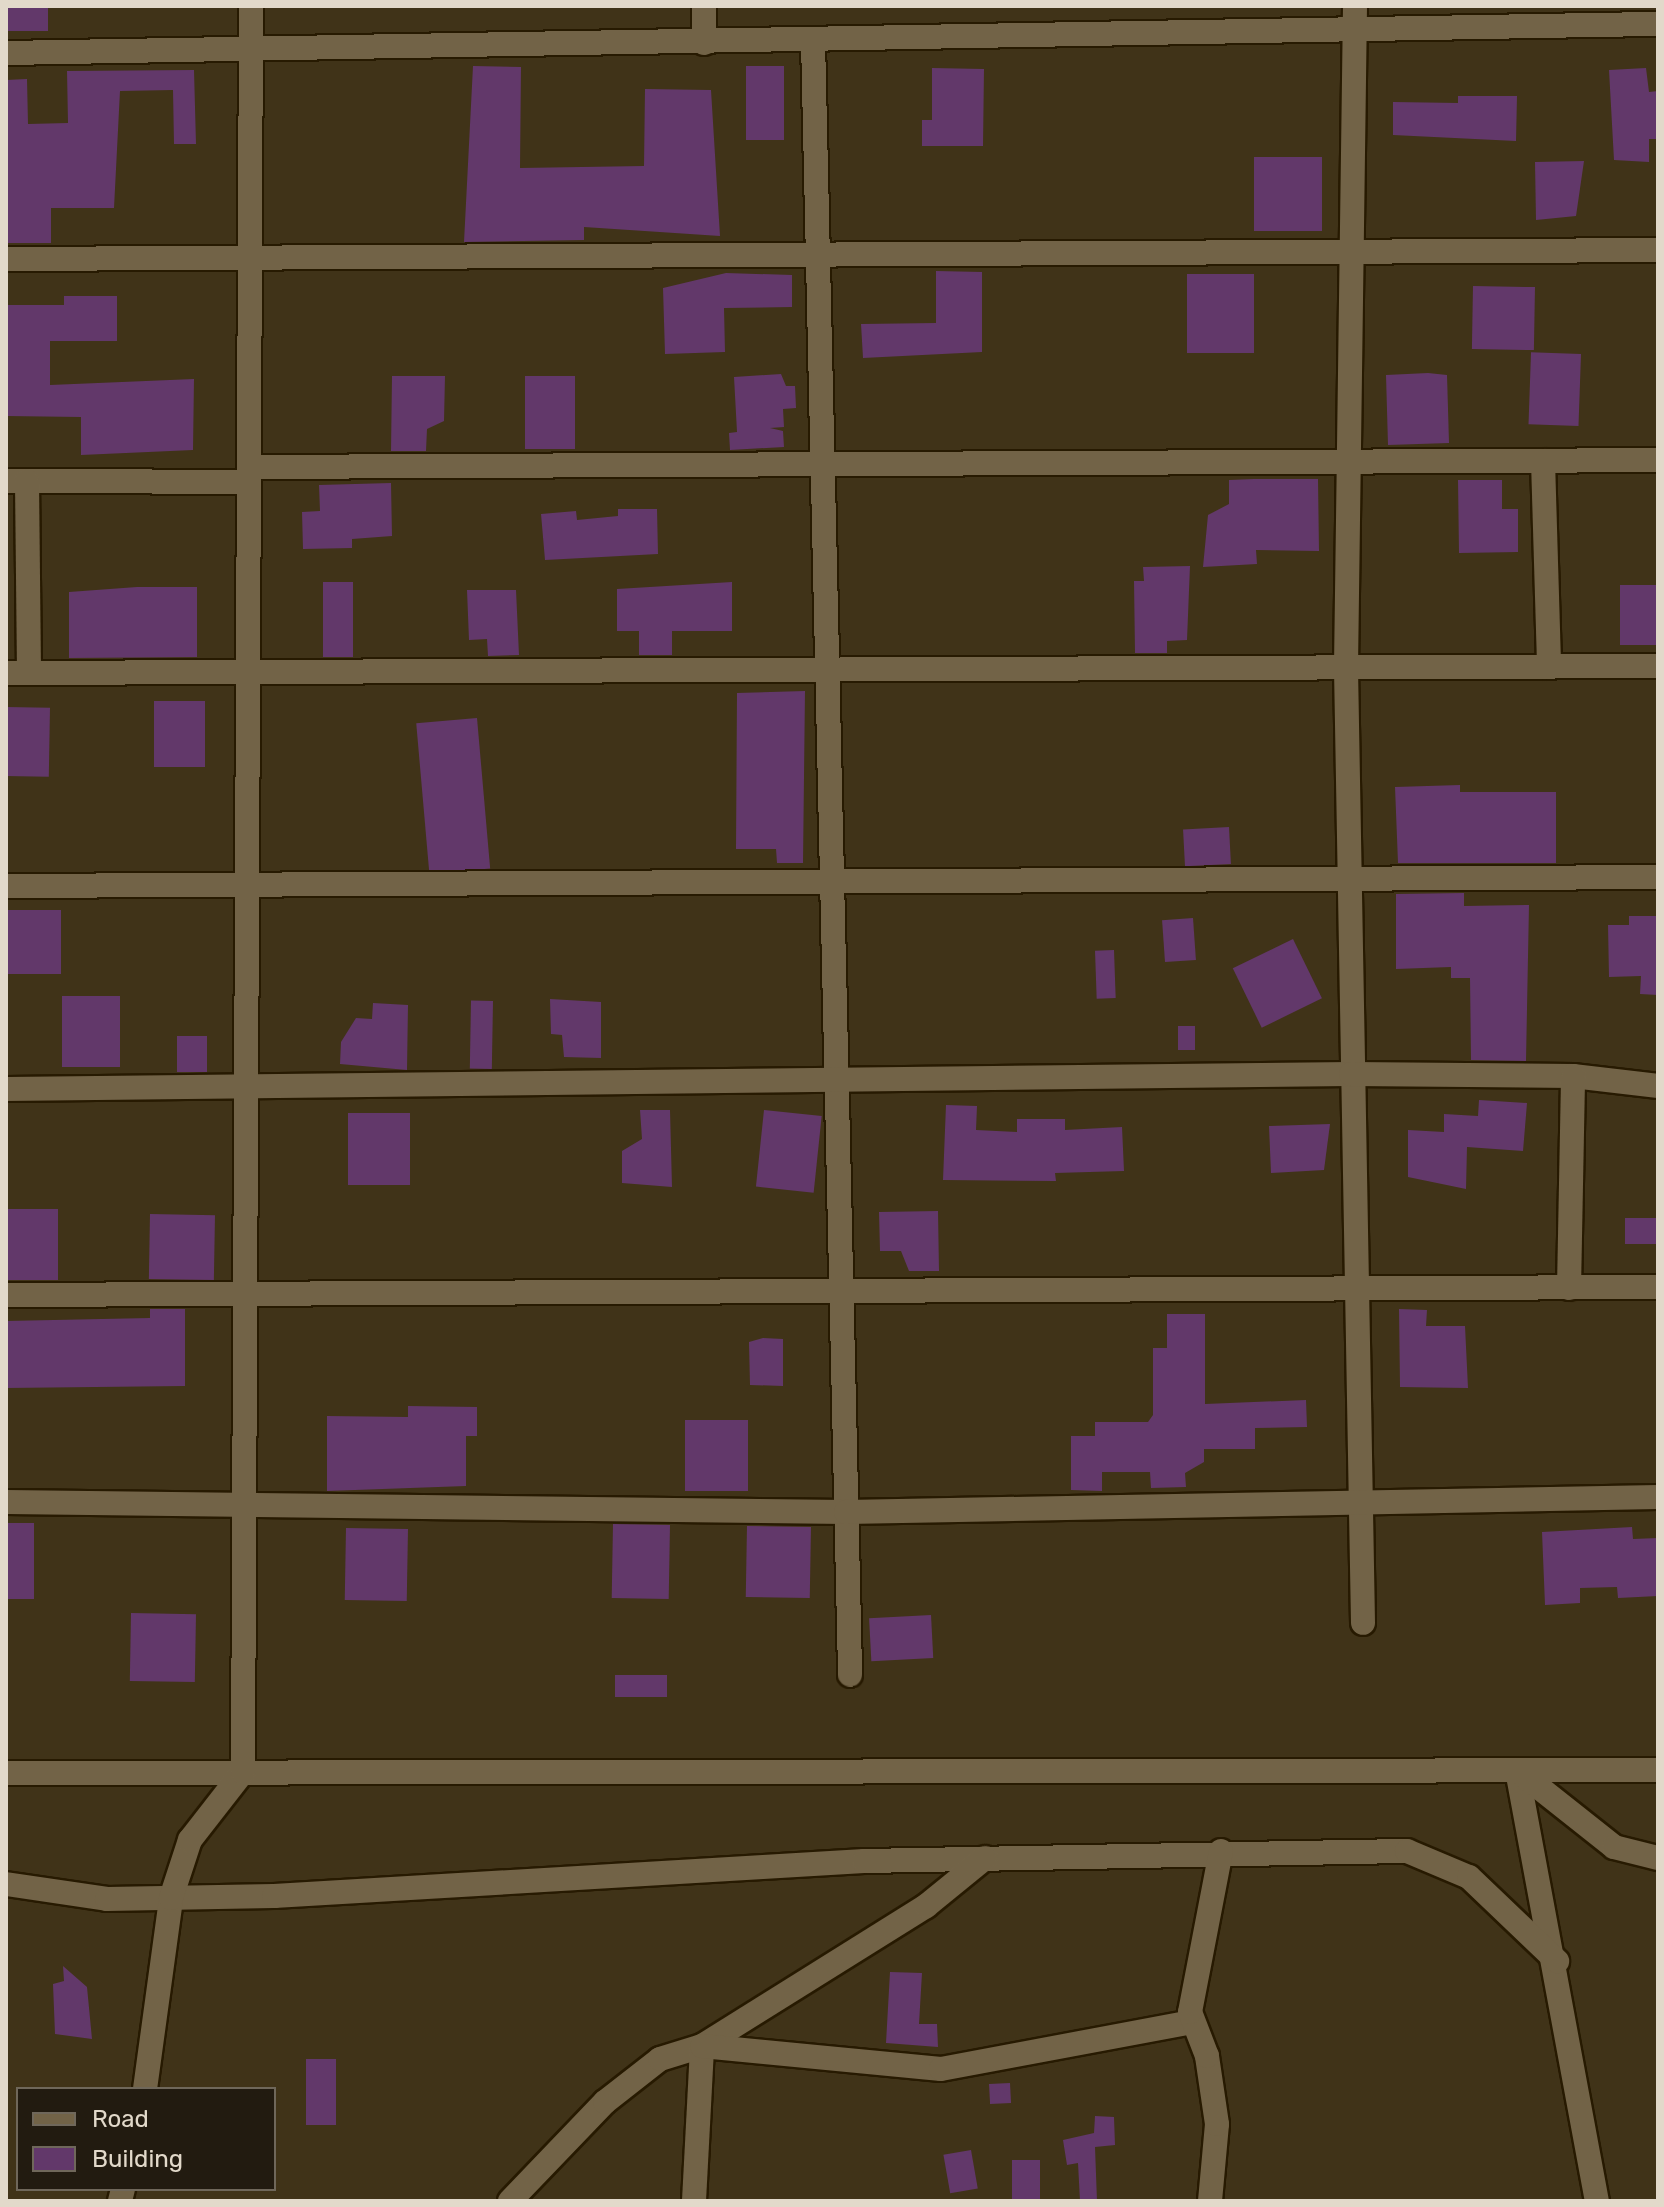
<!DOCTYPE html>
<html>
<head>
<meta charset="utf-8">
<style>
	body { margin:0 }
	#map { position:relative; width:1664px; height:2207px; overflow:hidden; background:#403318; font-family:Rubik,sans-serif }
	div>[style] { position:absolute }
	.building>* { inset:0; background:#62386a; transform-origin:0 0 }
	.roads { filter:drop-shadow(2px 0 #271a01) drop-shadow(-2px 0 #271a01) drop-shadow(0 2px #271a01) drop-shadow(0 -2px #271a01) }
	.minor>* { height:24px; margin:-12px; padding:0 12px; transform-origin:12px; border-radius:12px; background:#726347 }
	span { translate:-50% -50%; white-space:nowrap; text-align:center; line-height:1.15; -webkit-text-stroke:8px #221b10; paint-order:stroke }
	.frame { position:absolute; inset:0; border:8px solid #e2d9ca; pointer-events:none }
	.legend { position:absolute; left:16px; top:2087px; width:260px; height:104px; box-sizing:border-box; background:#221b10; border:2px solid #6f675a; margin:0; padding:10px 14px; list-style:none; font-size:24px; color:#e2d9ca }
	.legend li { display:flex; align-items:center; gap:16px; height:40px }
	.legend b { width:40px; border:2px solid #6f675a }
</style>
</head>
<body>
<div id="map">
	<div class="building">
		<i style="left:6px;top:6px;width:42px;height:25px"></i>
		<i style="clip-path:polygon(473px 66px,521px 67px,520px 168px,644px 166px,645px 89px,711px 90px,720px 236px,584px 227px,584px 240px,464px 242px)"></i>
		<i style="left:746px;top:66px;width:38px;height:74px"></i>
		<i style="clip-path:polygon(932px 68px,984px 69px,983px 146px,922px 146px,922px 120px,932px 120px)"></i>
		<i style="clip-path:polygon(1646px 68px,1649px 92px,1658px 91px,1658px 139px,1649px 139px,1649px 162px,1614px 160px,1609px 70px)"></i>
		<i style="clip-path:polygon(194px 70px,196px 144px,174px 144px,173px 90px,120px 91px,114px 208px,51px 208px,51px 243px,6px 243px,6px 80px,27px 79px,28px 124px,68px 123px,67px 71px)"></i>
		<i style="clip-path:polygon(1458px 96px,1517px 96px,1516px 141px,1393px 135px,1393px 102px,1458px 103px)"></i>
		<i style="left:1254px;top:157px;width:68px;height:74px"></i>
		<i style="clip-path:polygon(1584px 161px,1576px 216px,1536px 220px,1535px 162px)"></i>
		<i style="clip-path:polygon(936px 271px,982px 272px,982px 352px,863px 358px,861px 324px,936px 323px)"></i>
		<i style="clip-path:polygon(726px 273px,792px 275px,792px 307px,724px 308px,725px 352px,665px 354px,663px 288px)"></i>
		<i style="left:1187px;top:274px;width:67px;height:79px"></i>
		<i style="left:1473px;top:286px;width:62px;height:63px;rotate:1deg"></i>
		<i style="clip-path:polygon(64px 296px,117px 296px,117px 341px,50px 341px,50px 385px,194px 379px,193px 450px,81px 455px,81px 417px,6px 416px,6px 305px,64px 305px)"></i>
		<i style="left:1581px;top:354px;width:72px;height:50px;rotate:92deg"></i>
		<i style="clip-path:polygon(1428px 373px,1447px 375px,1449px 443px,1388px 445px,1386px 375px)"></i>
		<i style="clip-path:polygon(781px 374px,786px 386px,795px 386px,796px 408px,783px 409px,784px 427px,770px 428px,783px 431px,784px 447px,730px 450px,729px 433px,737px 432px,734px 377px)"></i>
		<i style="clip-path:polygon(392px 376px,445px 376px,444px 421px,427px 429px,426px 451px,391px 451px)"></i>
		<i style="left:575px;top:376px;width:73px;height:50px;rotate:90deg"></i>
		<i style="clip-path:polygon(1254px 479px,1318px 479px,1319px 551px,1256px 550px,1257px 564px,1203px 567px,1208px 515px,1229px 504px,1229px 480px)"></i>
		<i style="clip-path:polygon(1458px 480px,1502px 480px,1502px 509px,1518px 509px,1518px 552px,1459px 553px)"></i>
		<i style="clip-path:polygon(391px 483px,392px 536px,352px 539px,352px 548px,303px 549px,302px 512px,320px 511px,319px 485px)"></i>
		<i style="clip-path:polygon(618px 509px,657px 509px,658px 554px,545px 560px,541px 514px,576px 511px,577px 520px,618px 516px)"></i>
		<i style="clip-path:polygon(1190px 566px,1187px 640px,1167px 641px,1167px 653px,1135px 653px,1134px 581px,1144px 581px,1143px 567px)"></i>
		<i style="left:323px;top:582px;width:30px;height:75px"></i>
		<i style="clip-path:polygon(732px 582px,732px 631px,672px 631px,672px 655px,639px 655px,639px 631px,617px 631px,617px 589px)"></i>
		<i style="left:1658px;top:585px;width:60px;height:38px;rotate:90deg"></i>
		<i style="clip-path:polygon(137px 587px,197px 587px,197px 657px,69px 658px,69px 592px)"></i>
		<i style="clip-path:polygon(467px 590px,516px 590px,519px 655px,488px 656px,487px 639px,469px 640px)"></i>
		<i style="clip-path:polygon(805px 691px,803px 863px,777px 863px,776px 849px,736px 849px,737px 693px)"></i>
		<i style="left:154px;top:701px;width:51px;height:66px"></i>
		<i style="left:6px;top:707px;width:44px;height:69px;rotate:1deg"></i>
		<i style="left:477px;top:718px;width:151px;height:61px;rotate:85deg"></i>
		<i style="clip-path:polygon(1460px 785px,1460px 792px,1556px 792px,1556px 863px,1398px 863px,1395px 787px)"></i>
		<i style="left:1229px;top:827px;width:37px;height:46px;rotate:87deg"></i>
		<i style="clip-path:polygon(1464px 893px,1464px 906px,1529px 905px,1526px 1061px,1471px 1060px,1470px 978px,1451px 978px,1451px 967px,1396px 969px,1396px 894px)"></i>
		<i style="left:7px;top:910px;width:54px;height:64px"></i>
		<i style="clip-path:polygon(1629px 916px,1658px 916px,1658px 995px,1640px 994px,1641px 976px,1609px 977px,1608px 925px,1629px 925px)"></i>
		<i style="left:1193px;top:918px;width:42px;height:31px;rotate:86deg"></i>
		<i style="left:1293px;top:939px;width:66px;height:67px;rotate:64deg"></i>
		<i style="left:1114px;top:950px;width:48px;height:19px;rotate:88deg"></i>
		<i style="left:62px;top:996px;width:58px;height:71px"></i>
		<i style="clip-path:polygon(550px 999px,601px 1002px,601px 1058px,564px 1057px,562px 1035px,551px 1034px)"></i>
		<i style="left:493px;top:1001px;width:68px;height:22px;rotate:91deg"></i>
		<i style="clip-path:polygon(373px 1003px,408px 1005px,407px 1070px,340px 1064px,341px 1042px,356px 1018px,372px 1019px)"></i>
		<i style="left:1178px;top:1026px;width:17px;height:24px"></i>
		<i style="left:177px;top:1036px;width:30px;height:36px"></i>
		<i style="clip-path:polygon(1479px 1100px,1527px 1103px,1523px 1151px,1467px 1147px,1466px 1189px,1408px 1177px,1408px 1130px,1444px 1132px,1444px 1114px,1478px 1116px)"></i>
		<i style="clip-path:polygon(946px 1105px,977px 1106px,976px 1130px,1017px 1132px,1017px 1119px,1065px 1119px,1065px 1130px,1122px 1127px,1124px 1171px,1055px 1173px,1056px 1181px,943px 1180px)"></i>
		<i style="clip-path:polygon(640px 1110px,670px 1110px,672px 1187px,622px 1183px,622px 1151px,642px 1139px)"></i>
		<i style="left:764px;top:1110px;width:58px;height:77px;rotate:6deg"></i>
		<i style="left:348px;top:1113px;width:62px;height:72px"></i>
		<i style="clip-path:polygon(1330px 1124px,1324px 1170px,1271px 1173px,1269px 1126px)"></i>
		<i style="left:6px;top:1209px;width:52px;height:71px"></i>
		<i style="clip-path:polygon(938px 1211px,939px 1271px,909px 1271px,901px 1251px,880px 1251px,879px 1212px)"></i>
		<i style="left:150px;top:1214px;width:65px;height:65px;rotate:1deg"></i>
		<i style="left:1658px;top:1218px;width:26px;height:33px;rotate:90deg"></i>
		<i style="clip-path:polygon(150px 1309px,185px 1309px,185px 1386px,6px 1388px,6px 1321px,150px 1318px)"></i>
		<i style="clip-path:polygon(1399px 1309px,1427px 1310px,1426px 1326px,1465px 1326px,1468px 1388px,1400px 1387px)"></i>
		<i style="clip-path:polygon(1167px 1314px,1205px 1314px,1205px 1404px,1306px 1400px,1307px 1427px,1255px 1428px,1255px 1449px,1204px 1449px,1204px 1462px,1185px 1473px,1186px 1487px,1151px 1488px,1150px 1472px,1102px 1472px,1102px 1491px,1071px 1490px,1071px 1436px,1095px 1436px,1095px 1422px,1148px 1422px,1153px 1415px,1153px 1348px,1167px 1348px)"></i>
		<i style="clip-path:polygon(763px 1338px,783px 1339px,783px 1386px,750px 1385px,749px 1342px)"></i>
		<i style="clip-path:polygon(408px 1406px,477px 1407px,477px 1436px,466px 1436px,466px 1486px,327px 1491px,327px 1416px,408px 1417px)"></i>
		<i style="left:685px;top:1420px;width:63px;height:71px"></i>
		<i style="left:6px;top:1523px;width:28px;height:76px"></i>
		<i style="left:613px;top:1524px;width:57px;height:74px;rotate:1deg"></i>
		<i style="left:747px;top:1526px;width:64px;height:71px;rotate:1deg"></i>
		<i style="clip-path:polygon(1632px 1527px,1633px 1539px,1658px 1538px,1658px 1596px,1618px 1598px,1617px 1587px,1580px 1588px,1580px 1603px,1545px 1605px,1542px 1532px)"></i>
		<i style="left:346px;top:1528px;width:62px;height:72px;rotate:1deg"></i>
		<i style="left:131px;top:1613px;width:65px;height:68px;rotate:1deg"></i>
		<i style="left:931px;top:1615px;width:43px;height:62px;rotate:87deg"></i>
		<i style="left:615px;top:1675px;width:52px;height:22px"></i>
		<i style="clip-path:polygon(63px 1966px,87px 1987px,92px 2039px,55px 2034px,53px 1984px,64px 1981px)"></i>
		<i style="clip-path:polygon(890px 1972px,922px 1973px,919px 2024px,937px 2024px,938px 2047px,886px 2043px)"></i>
		<i style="left:306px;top:2059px;width:30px;height:66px"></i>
		<i style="left:1010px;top:2083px;width:20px;height:21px;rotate:87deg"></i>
		<i style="clip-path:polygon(1095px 2116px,1114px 2117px,1115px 2145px,1095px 2147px,1097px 2201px,1080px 2201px,1078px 2163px,1067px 2165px,1063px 2140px,1094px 2133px)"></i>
		<i style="left:971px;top:2150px;width:39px;height:28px;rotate:80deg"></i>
		<i style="left:1012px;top:2160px;width:28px;height:41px"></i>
	</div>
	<div class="roads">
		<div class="minor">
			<i style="left:704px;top:6px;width:37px;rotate:90deg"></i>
			<i style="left:1355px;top:6px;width:662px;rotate:90.78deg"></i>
			<i style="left:1346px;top:668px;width:955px;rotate:88.98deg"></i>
			<i style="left:813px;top:40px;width:1635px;rotate:88.7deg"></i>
			<i style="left:6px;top:53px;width:1652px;rotate:-1.01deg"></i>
			<i style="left:6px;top:259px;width:1652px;rotate:-0.31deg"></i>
			<i style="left:1543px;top:461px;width:206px;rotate:88.3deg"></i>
			<i style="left:249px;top:467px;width:1409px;rotate:-0.28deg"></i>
			<i style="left:6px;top:481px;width:242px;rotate:0.2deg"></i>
			<i style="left:27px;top:481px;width:192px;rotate:89.4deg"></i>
			<i style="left:6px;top:673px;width:1652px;rotate:-0.24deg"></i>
			<i style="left:6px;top:886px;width:1652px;rotate:-0.31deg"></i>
			<i style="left:6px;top:1089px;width:1345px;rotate:-0.64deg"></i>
			<i style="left:1351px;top:1074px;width:222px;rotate:0.5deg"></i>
			<i style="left:1573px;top:1076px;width:86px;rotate:6.7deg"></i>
			<i style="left:1569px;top:1288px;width:212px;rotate:-88.9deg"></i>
			<i style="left:6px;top:1295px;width:1652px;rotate:-0.28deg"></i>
			<i style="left:6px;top:1502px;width:840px;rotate:0.68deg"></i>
			<i style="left:846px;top:1512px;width:812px;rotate:-1.06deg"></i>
			<i style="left:1517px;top:1770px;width:438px;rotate:79.5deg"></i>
			<i style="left:1517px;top:1770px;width:124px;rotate:38.4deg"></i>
			<i style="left:1614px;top:1847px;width:45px;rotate:14deg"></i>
			<i style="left:6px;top:1773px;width:1652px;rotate:-0.1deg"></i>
			<i style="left:6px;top:1884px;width:102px;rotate:8.4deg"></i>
			<i style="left:107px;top:1899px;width:167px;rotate:-1deg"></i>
			<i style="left:274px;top:1896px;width:591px;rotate:-3.39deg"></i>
			<i style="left:864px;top:1861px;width:543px;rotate:-1.06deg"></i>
			<i style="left:1407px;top:1851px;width:67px;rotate:22.8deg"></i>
			<i style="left:1469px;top:1877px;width:122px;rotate:43.7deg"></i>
			<i style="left:145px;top:2089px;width:193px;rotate:-82.2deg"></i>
			<i style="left:171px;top:1898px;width:61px;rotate:-71.9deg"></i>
			<i style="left:190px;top:1840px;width:86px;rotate:-52.1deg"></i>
			<i style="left:243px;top:1772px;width:1766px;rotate:-89.74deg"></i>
			<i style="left:120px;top:2201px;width:12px;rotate:-76deg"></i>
			<i style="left:510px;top:2201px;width:137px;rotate:-46.2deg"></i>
			<i style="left:605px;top:2102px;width:70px;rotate:-38deg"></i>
			<i style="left:660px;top:2059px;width:44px;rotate:-17.2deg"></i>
			<i style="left:702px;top:2046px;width:264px;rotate:-32deg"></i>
			<i style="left:926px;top:1906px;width:76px;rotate:-39.1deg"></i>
			<i style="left:694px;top:2201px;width:155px;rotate:-87deg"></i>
			<i style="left:702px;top:2046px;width:240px;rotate:5.5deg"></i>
			<i style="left:941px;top:2069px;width:256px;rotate:-10.6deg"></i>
			<i style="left:1210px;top:2201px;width:77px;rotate:-84.8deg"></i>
			<i style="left:1217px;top:2124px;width:69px;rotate:-98.4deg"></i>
			<i style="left:1207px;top:2056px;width:47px;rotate:-111.1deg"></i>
			<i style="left:1190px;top:2012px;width:164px;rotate:-79.1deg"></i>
		</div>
	</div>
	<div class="frame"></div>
	<ul class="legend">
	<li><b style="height:10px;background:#726347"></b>Road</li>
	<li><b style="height:22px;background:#62386a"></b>Building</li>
	</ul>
</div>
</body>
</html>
